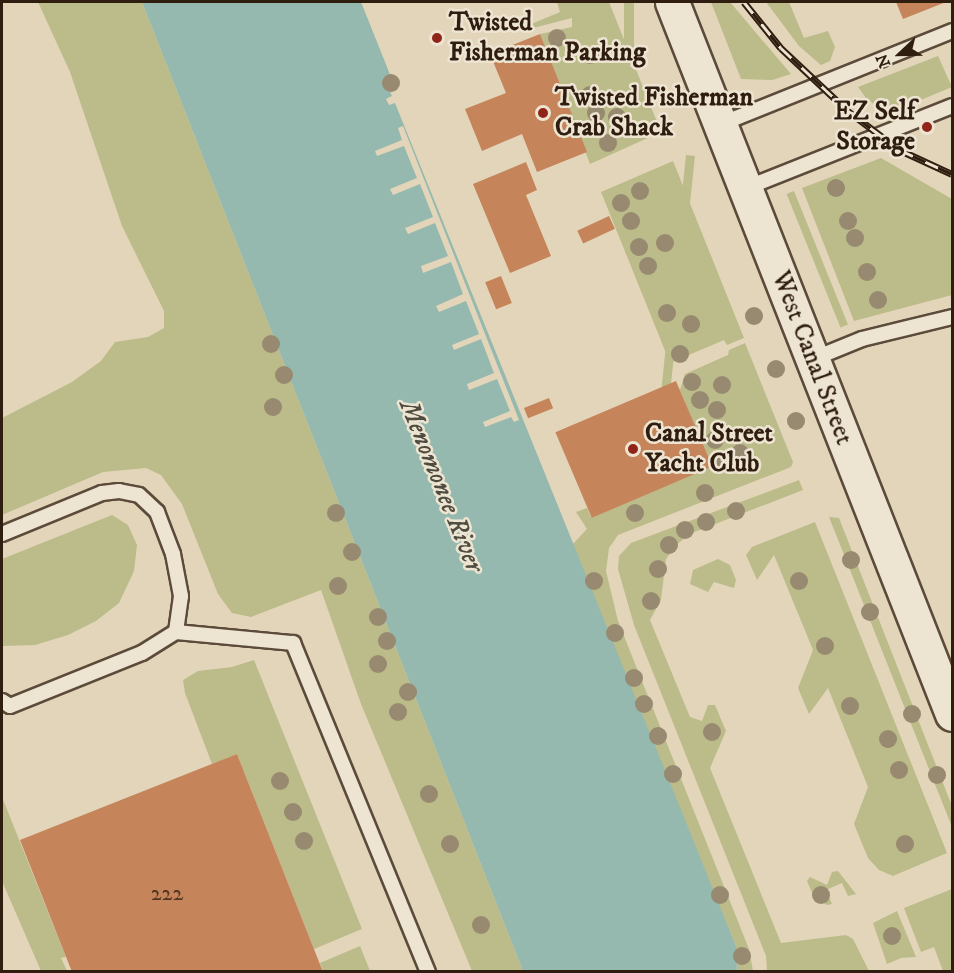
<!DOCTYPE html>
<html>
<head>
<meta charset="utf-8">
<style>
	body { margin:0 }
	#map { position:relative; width:954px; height:973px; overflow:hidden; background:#e3d5b9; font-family:"IM FELL DW Pica",serif }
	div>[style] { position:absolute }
	.green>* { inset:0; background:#bcbb8a; transform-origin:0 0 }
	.water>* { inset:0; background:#95b9ae }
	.pier>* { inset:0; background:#e3d5b9 }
	.building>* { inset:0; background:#c5845a; transform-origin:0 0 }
	.roads { filter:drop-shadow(2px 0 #5c4b3a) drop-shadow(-2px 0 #5c4b3a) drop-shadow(0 2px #5c4b3a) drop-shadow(0 -2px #5c4b3a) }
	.service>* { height:14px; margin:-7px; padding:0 7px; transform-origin:7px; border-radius:7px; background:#ede4d2 }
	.tertiary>* { height:33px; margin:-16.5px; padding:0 16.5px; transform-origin:16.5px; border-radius:16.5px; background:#ede4d2 }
	.rail>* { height:7px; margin-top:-3.5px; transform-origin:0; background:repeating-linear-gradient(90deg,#ede4d2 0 14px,#2f1d10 0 28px); box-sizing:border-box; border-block:2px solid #2f1d10 }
	.trees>* { width:18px; height:18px; margin:-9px; border-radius:50%; background:#978a70 }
	.dots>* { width:16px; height:16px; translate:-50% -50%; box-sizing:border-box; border:3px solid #ede4d2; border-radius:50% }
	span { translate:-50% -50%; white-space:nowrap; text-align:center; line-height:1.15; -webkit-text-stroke:5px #ede4d2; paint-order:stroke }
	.number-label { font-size:22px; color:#543722 }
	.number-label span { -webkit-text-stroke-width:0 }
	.poi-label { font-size:26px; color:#2f1d10; font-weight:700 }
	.left { translate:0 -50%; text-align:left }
	.right { translate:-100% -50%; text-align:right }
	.street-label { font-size:26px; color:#2f1d10 }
	.water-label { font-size:27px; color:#4e4c3f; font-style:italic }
	.frame { position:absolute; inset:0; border:3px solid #2f1d10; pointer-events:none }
	.north { position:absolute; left:870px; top:24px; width:60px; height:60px; -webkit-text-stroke:4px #ede4d2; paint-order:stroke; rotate:248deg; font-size:16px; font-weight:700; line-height:24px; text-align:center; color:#2f1d10 }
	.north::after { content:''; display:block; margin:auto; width:21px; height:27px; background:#2f1d10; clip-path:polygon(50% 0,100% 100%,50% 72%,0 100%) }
</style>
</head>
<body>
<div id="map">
	<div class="green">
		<i style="clip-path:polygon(38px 2px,142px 2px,523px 971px,472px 971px,361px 704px,321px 590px,251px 617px,232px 613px,218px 594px,182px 504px,161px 475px,146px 468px,103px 472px,2px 515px,2px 418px,72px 382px,101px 361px,115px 342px,148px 337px,164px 328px,164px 311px,122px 226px,70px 72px)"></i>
		<i style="clip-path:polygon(557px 2px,609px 2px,661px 132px,590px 164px,540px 34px,572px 27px,572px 18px,525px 30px,524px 27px,560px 12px)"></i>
		<i style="left:624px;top:2px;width:10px;height:134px"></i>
		<i style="clip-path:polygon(711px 2px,730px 2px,791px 74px,772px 80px,741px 79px)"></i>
		<i style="clip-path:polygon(766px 2px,789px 2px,804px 38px,828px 31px,835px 47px,830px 61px,821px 65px,799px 46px)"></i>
		<i style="clip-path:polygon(938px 56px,952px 87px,887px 114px,866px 98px,858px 87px)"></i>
		<i style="left:686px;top:155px;width:9px;height:330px;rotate:6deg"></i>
		<i style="clip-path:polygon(881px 158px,952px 199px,952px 295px,854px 321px,802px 188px)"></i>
		<i style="clip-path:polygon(673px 161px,744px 338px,727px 345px,724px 340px,670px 363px,601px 192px)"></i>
		<i style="left:794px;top:191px;width:144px;height:8px;rotate:68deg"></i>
		<i style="clip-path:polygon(745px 343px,793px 462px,791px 467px,618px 535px,609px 548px,606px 571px,618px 621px,749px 949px,753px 971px,737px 971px,736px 946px,571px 546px,587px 529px,576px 512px,587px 508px,591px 517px,711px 467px,680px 390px,685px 374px,728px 355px,729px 350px)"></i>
		<i style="clip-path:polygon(799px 480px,803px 490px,692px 533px,677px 544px,666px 559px,661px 600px,650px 620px,690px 717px,702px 721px,708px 705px,715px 705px,726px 731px,710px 768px,781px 943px,846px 935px,853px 939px,869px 971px,767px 971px,766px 956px,634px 625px,618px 569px,619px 556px,631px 543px)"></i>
		<i style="clip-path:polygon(112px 515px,128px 525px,137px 545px,134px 571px,119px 603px,96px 621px,68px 635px,35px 645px,2px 646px,2px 559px)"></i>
		<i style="clip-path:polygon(829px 517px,839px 518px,952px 806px,952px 827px)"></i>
		<i style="clip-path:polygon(815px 522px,947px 853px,893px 876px,879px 870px,868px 858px,854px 824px,868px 787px,828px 688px,809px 714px,798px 688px,813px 650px,774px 555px,757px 580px,746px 555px,752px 547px)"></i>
		<i style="clip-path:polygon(718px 559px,730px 565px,736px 580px,734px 588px,714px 582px,708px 592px,690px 584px,693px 570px)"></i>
		<i style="clip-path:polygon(254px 660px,362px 929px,314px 949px,237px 754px,212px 764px,185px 693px,183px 680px,198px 671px,232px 667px)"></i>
		<i style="clip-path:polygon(2px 797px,66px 957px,61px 958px,67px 971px,41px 971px,2px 881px)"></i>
		<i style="clip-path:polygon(838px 871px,856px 894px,848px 896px,842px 883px,826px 890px,832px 904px,827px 905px,814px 897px,807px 881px,810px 877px,827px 885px,832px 872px)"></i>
		<i style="clip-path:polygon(952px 889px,952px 971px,943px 971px,934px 947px,921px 952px,904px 908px)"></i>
		<i style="clip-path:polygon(897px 911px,916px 957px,901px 958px,887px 964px,873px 923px)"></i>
		<i style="clip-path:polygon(360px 946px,370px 971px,323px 971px,320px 963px)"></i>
	</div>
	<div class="water">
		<i style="clip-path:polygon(142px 2px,361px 2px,391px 77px,385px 80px,392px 96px,386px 99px,389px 105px,395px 103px,736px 946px,737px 971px,523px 971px)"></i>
	</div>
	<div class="pier">
		<i style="clip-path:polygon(403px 126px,519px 420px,514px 422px,511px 417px,485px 427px,483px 422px,510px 411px,497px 379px,469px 390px,467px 384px,494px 373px,481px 339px,454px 350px,452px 345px,479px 334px,466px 301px,439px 312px,436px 306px,463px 294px,451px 262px,423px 273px,421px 266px,448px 256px,435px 223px,408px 234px,405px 228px,433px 217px,420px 184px,393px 195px,390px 189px,417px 178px,404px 146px,377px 156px,375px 151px,402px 140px,398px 128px)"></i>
	</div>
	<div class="building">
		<i style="clip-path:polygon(896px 2px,946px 2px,903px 19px)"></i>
		<i style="clip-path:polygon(540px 34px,587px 152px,537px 172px,522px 134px,482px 151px,465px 109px,506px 93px,490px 54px)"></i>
		<i style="clip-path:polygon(526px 162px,537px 190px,526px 195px,551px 256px,510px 273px,473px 184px)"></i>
		<i style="left:609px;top:216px;width:14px;height:35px;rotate:65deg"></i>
		<i style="left:501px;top:276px;width:29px;height:17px;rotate:68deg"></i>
		<i style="left:676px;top:381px;width:93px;height:131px;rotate:67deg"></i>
		<i style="left:549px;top:398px;width:11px;height:27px;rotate:68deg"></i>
		<i style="clip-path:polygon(237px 754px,323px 972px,72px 972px,20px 840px)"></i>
	</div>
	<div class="roads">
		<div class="service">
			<i style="left:721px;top:124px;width:249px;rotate:-21.9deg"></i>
			<i style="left:746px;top:188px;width:222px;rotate:-21.7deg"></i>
			<i style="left:813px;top:359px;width:53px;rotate:-22.2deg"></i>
			<i style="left:862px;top:339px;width:93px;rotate:-13.7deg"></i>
			<i style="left:2px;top:534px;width:108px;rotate:-22.3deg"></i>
			<i style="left:102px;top:493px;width:17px;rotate:-7deg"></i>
			<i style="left:119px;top:491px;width:20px;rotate:11deg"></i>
			<i style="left:139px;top:495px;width:25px;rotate:43deg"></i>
			<i style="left:157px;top:512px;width:45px;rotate:69.1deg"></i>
			<i style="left:173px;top:554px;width:43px;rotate:79.2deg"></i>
			<i style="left:181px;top:596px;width:36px;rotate:98deg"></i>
			<i style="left:2px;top:701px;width:9px;rotate:32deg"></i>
			<i style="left:10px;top:706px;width:142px;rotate:-21.9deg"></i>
			<i style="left:142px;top:653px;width:40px;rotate:-32deg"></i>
			<i style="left:176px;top:632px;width:118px;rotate:5.4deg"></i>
			<i style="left:293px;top:643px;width:356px;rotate:67.7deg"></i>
		</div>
		<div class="tertiary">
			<i style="left:672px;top:2px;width:765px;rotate:68.53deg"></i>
		</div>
	</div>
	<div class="rail">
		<i style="left:744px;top:2px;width:59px;rotate:51.2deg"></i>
		<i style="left:781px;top:48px;width:92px;rotate:43.2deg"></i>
		<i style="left:848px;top:111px;width:65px;rotate:36.9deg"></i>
		<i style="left:900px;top:150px;width:57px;rotate:24.8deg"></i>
	</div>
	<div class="trees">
		<i style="left:557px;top:38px"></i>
		<i style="left:590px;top:55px"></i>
		<i style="left:391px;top:83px"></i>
		<i style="left:590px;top:95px"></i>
		<i style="left:596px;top:113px"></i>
		<i style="left:617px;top:117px"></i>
		<i style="left:608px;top:143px"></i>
		<i style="left:836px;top:188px"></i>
		<i style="left:640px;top:191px"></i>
		<i style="left:621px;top:203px"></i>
		<i style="left:631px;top:221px"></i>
		<i style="left:848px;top:221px"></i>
		<i style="left:855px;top:238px"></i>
		<i style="left:665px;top:243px"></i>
		<i style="left:639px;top:247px"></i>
		<i style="left:648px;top:266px"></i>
		<i style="left:867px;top:272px"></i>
		<i style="left:878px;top:300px"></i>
		<i style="left:667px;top:313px"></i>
		<i style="left:754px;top:316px"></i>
		<i style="left:691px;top:324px"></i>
		<i style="left:271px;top:344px"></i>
		<i style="left:680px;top:354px"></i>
		<i style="left:776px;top:369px"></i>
		<i style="left:284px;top:375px"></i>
		<i style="left:692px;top:382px"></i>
		<i style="left:722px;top:385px"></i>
		<i style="left:700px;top:400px"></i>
		<i style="left:273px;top:407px"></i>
		<i style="left:717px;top:410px"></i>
		<i style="left:796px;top:421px"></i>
		<i style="left:715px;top:440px"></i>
		<i style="left:740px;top:453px"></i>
		<i style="left:719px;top:460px"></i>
		<i style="left:705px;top:493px"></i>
		<i style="left:736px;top:511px"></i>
		<i style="left:336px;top:513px"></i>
		<i style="left:635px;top:513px"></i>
		<i style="left:706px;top:522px"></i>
		<i style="left:685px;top:530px"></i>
		<i style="left:669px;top:545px"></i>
		<i style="left:352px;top:552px"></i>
		<i style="left:851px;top:560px"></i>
		<i style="left:658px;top:569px"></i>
		<i style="left:594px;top:581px"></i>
		<i style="left:799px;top:581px"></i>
		<i style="left:338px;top:586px"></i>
		<i style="left:651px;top:601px"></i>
		<i style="left:870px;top:612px"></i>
		<i style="left:378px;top:617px"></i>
		<i style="left:615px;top:633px"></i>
		<i style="left:387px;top:641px"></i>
		<i style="left:825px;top:646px"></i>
		<i style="left:378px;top:664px"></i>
		<i style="left:634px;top:678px"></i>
		<i style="left:408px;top:692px"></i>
		<i style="left:644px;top:704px"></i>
		<i style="left:850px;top:706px"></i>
		<i style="left:398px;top:712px"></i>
		<i style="left:912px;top:714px"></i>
		<i style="left:712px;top:732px"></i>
		<i style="left:658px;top:736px"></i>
		<i style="left:888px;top:739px"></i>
		<i style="left:899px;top:770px"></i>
		<i style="left:673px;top:774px"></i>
		<i style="left:937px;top:775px"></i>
		<i style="left:280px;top:781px"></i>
		<i style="left:429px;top:794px"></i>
		<i style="left:293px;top:812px"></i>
		<i style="left:304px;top:841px"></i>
		<i style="left:450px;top:844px"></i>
		<i style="left:905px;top:844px"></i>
		<i style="left:720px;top:895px"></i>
		<i style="left:821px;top:895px"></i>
		<i style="left:481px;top:925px"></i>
		<i style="left:892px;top:936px"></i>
		<i style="left:742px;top:956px"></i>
	</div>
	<div class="dots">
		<i style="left:437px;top:38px;background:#8f2418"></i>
		<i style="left:543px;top:113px;background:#8f2418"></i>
		<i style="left:927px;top:127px;background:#8f2418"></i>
		<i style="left:633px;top:449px;background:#8f2418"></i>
	</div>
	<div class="number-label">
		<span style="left:167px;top:894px">222</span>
	</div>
	<div class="poi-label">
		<span class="left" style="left:449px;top:38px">Twisted<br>Fisherman Parking</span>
		<span class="left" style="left:555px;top:113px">Twisted Fisherman<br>Crab Shack</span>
		<span class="right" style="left:915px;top:127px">EZ Self<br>Storage</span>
		<span class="left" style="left:645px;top:449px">Canal Street<br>Yacht Club</span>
	</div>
	<div class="street-label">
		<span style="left:812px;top:358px;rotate:69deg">West Canal Street</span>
	</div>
	<div class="water-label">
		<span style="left:441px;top:486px;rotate:68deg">Menomonee River</span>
	</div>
	<div class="frame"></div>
	<div class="north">N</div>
</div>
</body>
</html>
